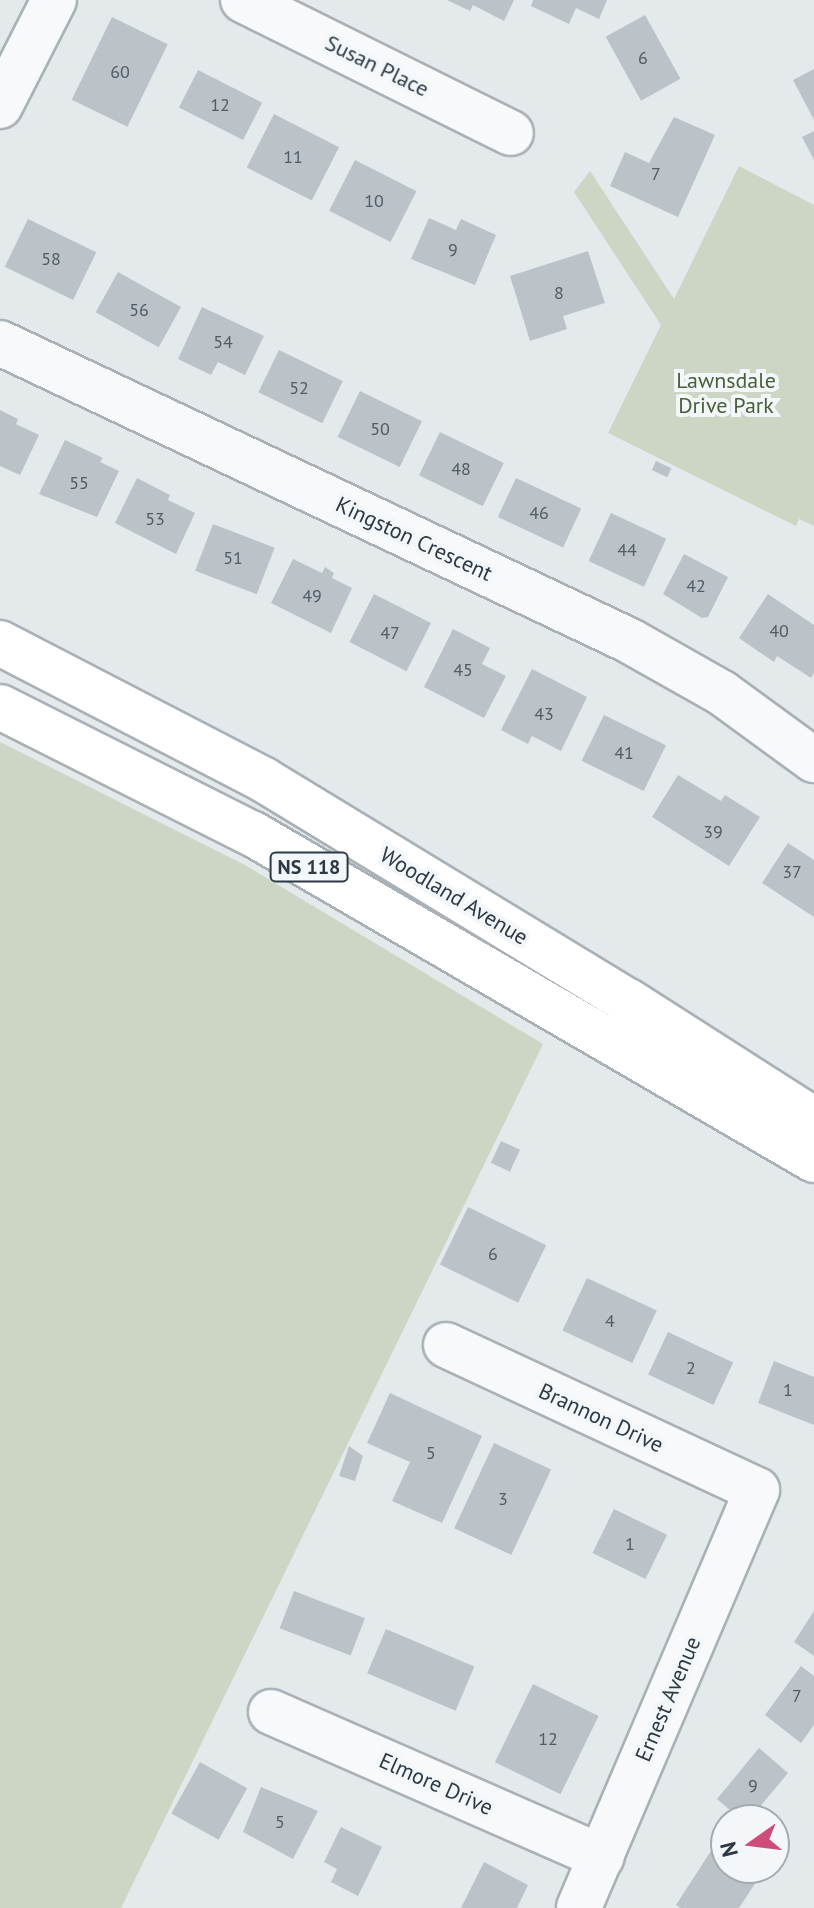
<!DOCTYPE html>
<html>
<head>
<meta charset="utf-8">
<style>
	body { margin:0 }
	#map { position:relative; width:814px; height:1908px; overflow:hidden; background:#e4e9ec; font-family:"PT Sans",sans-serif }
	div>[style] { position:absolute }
	.green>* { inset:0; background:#cdd6c5 }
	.building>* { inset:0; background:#bbc3c9; transform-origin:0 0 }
	.roads { filter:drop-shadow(2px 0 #a9b1b6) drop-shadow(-2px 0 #a9b1b6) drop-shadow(0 2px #a9b1b6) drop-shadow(0 -2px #a9b1b6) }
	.minor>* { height:44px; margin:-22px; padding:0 22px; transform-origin:22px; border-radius:22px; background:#f7f9fa }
	.major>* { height:44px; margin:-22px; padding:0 22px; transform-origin:22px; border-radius:22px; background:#fff }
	span { translate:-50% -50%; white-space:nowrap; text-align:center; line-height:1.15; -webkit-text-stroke:8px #f4f7f9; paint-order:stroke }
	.number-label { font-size:18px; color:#505c65 }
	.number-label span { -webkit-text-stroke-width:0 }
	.shield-label span { padding:2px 6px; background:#f4f7f9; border:2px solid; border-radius:6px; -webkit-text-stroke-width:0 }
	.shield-label { font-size:20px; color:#2c3944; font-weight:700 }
	.street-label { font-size:22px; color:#2c3944 }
	.park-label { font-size:22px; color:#486039 }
	.north { position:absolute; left:710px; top:1804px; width:80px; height:80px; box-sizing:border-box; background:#f4f7f9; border:2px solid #a4abb1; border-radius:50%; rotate:256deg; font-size:22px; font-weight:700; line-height:32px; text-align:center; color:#2c3944 }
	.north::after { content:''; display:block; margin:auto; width:28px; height:36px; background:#ce4c79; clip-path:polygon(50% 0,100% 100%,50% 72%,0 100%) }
</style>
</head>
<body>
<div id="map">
	<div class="green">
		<i style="clip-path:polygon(739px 166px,814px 205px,814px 526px,799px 519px,796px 526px,608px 433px,661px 325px,574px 192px,590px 171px,674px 299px)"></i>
		<i style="clip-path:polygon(0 742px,245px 865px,543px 1044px,121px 1908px,0 1908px)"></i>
	</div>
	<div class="building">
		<i style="clip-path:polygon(447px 0,514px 0,504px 21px,473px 5px,470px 11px)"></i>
		<i style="clip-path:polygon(533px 0,607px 0,599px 19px,576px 8px,569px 24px,531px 6px)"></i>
		<i style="left:645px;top:15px;width:73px;height:45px;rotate:61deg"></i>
		<i style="left:112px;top:17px;width:62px;height:92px;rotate:26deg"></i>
		<i style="clip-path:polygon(814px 69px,814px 120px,793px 80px)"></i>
		<i style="left:198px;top:70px;width:72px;height:42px;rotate:27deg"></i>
		<i style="left:274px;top:114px;width:73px;height:60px;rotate:27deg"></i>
		<i style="clip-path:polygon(674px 117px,715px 135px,678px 217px,610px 186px,625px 152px,649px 163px)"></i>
		<i style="clip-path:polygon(814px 131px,814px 160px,802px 137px)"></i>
		<i style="left:355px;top:160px;width:69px;height:57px;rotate:27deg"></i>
		<i style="clip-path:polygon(429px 218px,456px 230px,461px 219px,496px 235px,475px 285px,411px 259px)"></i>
		<i style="left:28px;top:219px;width:76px;height:53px;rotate:26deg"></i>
		<i style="clip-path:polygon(588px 251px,605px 303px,563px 316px,567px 329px,530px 341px,510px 276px)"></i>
		<i style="left:118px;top:272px;width:72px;height:46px;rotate:29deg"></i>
		<i style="clip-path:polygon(202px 307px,264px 336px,245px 375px,218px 362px,211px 375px,178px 359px)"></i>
		<i style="left:279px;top:350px;width:71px;height:47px;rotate:26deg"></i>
		<i style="left:360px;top:391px;width:69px;height:51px;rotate:26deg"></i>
		<i style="clip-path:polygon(0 410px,18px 419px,16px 424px,39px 435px,20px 475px,0 466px)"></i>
		<i style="left:440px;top:432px;width:71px;height:48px;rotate:26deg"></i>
		<i style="clip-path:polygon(65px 440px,103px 458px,100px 462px,119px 471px,97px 517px,39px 494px)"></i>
		<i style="left:656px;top:461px;width:17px;height:10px;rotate:25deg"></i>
		<i style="clip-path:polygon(137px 478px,170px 495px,168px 500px,195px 513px,176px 554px,115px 523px)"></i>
		<i style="left:516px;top:478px;width:72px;height:43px;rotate:25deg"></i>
		<i style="left:611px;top:513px;width:61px;height:53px;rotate:25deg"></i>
		<i style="left:213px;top:524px;width:66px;height:50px;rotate:21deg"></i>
		<i style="clip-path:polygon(684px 554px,728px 577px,708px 617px,702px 618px,663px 594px)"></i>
		<i style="clip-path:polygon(293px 559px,322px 573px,325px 567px,334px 573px,332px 578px,352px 588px,331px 633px,271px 603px)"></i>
		<i style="left:374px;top:594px;width:64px;height:54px;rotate:27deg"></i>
		<i style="clip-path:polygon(768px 594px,814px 625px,814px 673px,811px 678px,777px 656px,774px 662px,739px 638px)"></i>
		<i style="clip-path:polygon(453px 629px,490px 648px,482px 664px,506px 676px,484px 718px,424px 687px)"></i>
		<i style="clip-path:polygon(532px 669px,587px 697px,561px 751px,532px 736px,528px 744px,501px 730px)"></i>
		<i style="left:604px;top:715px;width:69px;height:51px;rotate:26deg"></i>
		<i style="clip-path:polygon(678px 775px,721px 801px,725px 795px,760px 817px,729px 866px,652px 817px)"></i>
		<i style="clip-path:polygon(788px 843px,814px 860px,814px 917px,762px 883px)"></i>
		<i style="left:501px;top:1141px;width:21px;height:24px;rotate:25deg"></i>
		<i style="left:468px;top:1207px;width:87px;height:64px;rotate:26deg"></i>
		<i style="left:587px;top:1278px;width:77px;height:58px;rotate:25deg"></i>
		<i style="left:668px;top:1332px;width:72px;height:47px;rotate:25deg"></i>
		<i style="clip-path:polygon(774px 1361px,814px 1377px,814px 1425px,758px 1403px)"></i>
		<i style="clip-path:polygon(390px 1393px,482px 1436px,442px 1523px,392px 1501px,410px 1462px,367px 1443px)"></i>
		<i style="left:494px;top:1443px;width:63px;height:94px;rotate:25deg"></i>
		<i style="clip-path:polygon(349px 1446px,363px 1456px,355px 1481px,339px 1476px)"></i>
		<i style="left:614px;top:1509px;width:59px;height:49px;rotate:26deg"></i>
		<i style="left:294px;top:1591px;width:76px;height:40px;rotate:21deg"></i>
		<i style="clip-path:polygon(814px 1611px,814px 1656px,794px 1642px)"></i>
		<i style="left:386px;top:1629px;width:96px;height:48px;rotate:23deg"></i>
		<i style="clip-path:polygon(801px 1666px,814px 1676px,814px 1725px,801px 1743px,765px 1715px)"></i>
		<i style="left:533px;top:1684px;width:73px;height:87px;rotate:26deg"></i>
		<i style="clip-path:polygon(759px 1748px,788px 1773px,749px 1820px,742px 1820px,717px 1799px)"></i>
		<i style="left:200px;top:1762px;width:54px;height:59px;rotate:29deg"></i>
		<i style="clip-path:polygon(261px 1787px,318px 1811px,293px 1859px,243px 1832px)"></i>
		<i style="clip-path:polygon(341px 1827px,382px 1847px,358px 1896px,331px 1882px,337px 1869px,324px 1862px)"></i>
		<i style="clip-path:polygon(718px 1840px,726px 1845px,726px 1868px,764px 1870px,739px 1908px,681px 1908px,676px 1905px)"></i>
		<i style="clip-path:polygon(484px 1862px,528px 1885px,517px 1908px,461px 1908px)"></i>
	</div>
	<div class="roads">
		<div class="minor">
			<i style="left:243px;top:0;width:299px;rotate:26.4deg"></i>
			<i style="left:0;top:106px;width:119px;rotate:-63deg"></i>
			<i style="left:0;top:343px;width:697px;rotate:25.31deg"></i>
			<i style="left:630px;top:641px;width:106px;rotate:29.5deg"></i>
			<i style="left:722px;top:693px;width:114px;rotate:36.1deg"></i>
			<i style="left:446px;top:1345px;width:343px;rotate:25deg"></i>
			<i style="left:757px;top:1490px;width:454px;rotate:113.1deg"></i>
			<i style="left:271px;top:1712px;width:361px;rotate:23.7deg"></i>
		</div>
		<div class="major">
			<i style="left:0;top:643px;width:297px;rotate:27.4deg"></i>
			<i style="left:264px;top:780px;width:426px;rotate:31.3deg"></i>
			<i style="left:628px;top:1001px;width:221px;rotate:32.6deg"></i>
			<i style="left:0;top:707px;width:283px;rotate:26.7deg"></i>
			<i style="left:253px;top:834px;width:649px;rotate:30.16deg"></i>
		</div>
	</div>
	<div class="number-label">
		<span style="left:643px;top:58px">6</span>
		<span style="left:120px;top:72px">60</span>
		<span style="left:220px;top:105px">12</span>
		<span style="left:293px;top:157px">11</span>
		<span style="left:656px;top:174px">7</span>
		<span style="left:374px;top:201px">10</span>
		<span style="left:453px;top:250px">9</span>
		<span style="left:51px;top:259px">58</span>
		<span style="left:559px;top:293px">8</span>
		<span style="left:139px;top:310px">56</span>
		<span style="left:223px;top:342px">54</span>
		<span style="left:299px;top:388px">52</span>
		<span style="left:380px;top:429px">50</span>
		<span style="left:461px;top:469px">48</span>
		<span style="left:79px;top:483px">55</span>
		<span style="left:539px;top:513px">46</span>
		<span style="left:155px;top:519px">53</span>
		<span style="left:627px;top:550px">44</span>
		<span style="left:233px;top:558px">51</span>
		<span style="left:696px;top:586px">42</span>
		<span style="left:312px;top:596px">49</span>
		<span style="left:779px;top:631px">40</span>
		<span style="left:390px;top:633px">47</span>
		<span style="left:463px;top:670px">45</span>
		<span style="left:544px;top:714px">43</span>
		<span style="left:624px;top:753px">41</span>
		<span style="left:713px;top:832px">39</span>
		<span style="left:792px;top:872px">37</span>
		<span style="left:493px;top:1254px">6</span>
		<span style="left:610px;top:1321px">4</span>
		<span style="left:691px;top:1368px">2</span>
		<span style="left:788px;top:1390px">1</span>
		<span style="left:431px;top:1453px">5</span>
		<span style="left:503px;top:1499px">3</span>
		<span style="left:630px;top:1544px">1</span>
		<span style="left:797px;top:1696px">7</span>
		<span style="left:548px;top:1739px">12</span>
		<span style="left:753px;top:1786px">9</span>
		<span style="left:280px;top:1822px">5</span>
	</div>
	<div class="shield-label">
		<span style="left:309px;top:867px">NS 118</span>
	</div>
	<div class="street-label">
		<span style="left:377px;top:66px;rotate:26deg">Susan Place</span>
		<span style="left:414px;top:539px;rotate:25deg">Kingston Crescent</span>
		<span style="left:454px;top:896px;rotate:31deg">Woodland Avenue</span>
		<span style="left:601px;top:1418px;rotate:25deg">Brannon Drive</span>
		<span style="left:668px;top:1699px;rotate:-67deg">Ernest Avenue</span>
		<span style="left:436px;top:1784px;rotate:24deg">Elmore Drive</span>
	</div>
	<div class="park-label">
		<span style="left:726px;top:393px">Lawnsdale<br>Drive Park</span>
	</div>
	<div class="north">N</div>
</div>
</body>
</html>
